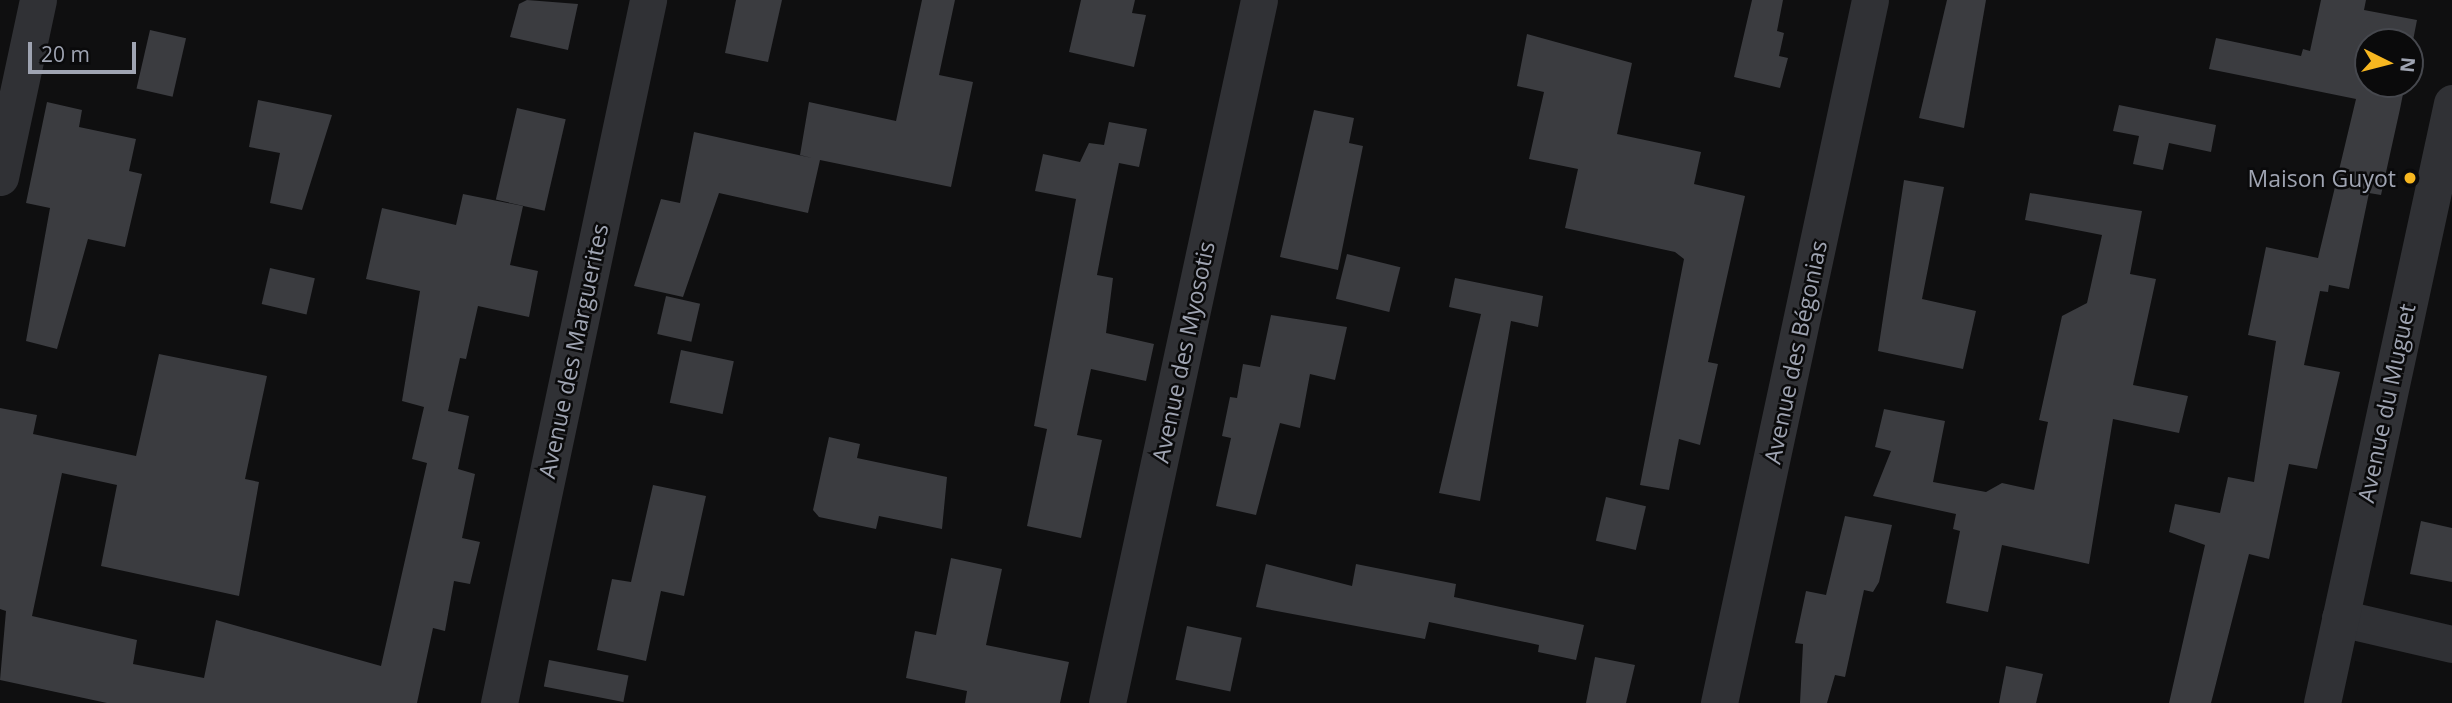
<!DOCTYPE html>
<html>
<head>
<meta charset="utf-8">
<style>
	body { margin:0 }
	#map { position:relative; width:2452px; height:703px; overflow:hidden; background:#0f0f10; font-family:"Open Sans",sans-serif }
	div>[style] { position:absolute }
	.building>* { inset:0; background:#3b3c40; transform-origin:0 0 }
	.street>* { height:37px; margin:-18.5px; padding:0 18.5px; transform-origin:18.5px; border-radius:18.5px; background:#303135 }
	.dots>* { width:19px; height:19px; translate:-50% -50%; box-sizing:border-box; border:4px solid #0a0a0b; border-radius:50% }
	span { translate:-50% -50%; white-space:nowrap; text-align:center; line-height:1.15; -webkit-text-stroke:5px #0a0a0b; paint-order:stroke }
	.poi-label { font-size:23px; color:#9fa4b2 }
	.right { translate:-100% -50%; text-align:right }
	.street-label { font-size:23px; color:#9fa4b2 }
	.north { position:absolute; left:2354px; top:28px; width:70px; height:70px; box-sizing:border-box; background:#0a0a0b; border:2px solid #46484e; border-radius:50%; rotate:96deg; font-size:19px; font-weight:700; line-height:28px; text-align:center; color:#9fa4b2 }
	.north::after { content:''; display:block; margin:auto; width:24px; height:32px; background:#f7b720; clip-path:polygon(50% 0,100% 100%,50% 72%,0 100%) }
	.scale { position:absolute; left:28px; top:42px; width:108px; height:32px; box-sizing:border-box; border:4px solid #9fa4b2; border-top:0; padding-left:9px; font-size:21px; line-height:24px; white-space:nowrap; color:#9fa4b2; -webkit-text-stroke:5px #0a0a0b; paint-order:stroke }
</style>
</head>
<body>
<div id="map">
	<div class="building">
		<i style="clip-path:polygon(527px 0,578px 4px,568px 50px,510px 37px,519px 4px)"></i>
		<i style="clip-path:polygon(736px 0,782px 0,768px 62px,725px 53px)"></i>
		<i style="clip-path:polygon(922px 0,955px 0,939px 75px,973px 82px,951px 187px,820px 160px,808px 213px,719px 193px,683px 297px,634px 286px,661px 199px,680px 203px,694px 132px,812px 158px,800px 155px,809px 102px,896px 121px)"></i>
		<i style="clip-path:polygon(1081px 0,1135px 0,1132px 13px,1146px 15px,1134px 67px,1069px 52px)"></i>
		<i style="clip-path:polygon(1752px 0,1783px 0,1777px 31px,1784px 33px,1779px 56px,1788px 58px,1780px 88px,1734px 77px)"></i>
		<i style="clip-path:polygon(1947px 0,1986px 0,1964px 128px,1919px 118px)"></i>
		<i style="clip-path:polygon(2321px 0,2366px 0,2364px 10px,2417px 20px,2410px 56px,2410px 42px,2368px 42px,2368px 84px,2405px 84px,2400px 109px,2381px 195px,2369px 193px,2349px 289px,2329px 285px,2328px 292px,2320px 291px,2304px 365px,2340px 372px,2317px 469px,2289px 464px,2269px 559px,2249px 554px,2211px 703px,2169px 703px,2205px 545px,2169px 532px,2175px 504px,2220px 513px,2228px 477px,2254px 482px,2276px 341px,2248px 335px,2266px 247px,2318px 258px,2356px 99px,2209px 69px,2216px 38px,2301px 56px,2303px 49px,2310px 51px)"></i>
		<i style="left:150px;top:30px;width:37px;height:60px;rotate:13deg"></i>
		<i style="clip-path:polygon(1527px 34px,1632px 63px,1617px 134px,1701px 152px,1694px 184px,1745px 196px,1708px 362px,1718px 364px,1700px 445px,1679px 439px,1669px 490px,1640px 485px,1684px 259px,1675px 252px,1565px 228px,1578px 169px,1529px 159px,1544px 92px,1517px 86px)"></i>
		<i style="clip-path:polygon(258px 100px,332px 115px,302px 210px,270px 203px,280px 153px,249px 147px)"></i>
		<i style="clip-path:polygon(47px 102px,82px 110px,79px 127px,136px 139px,129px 171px,142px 174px,125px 247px,88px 239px,57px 349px,26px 341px,50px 208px,26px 203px)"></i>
		<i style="clip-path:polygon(2119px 105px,2216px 125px,2211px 152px,2169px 143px,2163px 170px,2133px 164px,2139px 136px,2113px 131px)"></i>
		<i style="left:517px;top:108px;width:50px;height:94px;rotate:13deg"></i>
		<i style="clip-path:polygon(1314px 110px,1354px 118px,1349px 143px,1363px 146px,1338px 270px,1280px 257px)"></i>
		<i style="clip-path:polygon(1109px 122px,1147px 129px,1139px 167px,1119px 163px,1107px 222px,1097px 275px,1113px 278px,1106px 333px,1154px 344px,1146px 381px,1091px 369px,1077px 435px,1102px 440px,1081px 538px,1027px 526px,1047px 429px,1034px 426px,1076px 199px,1035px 191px,1043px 154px,1080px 162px,1089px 143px,1104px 145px)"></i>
		<i style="clip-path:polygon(1904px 180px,1944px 187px,1922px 299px,1976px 311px,1963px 369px,1878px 351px)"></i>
		<i style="clip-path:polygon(2030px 193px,2142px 211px,2130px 274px,2156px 279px,2133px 385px,2188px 396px,2179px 433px,2113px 419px,2089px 564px,2002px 545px,1988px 612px,1946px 603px,1960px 531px,1953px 529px,1956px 514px,1873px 496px,1891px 451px,1875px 447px,1884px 409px,1945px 421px,1933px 482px,1986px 492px,2002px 483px,2034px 490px,2048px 422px,2039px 420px,2062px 316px,2087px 303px,2102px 235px,2025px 220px)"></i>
		<i style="clip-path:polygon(463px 194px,523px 206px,510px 265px,538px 271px,529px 317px,478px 306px,466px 359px,460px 358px,448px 411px,469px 416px,458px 469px,475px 474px,462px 538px,480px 542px,470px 584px,454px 581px,445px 631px,433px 628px,417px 703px,107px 703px,0 680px,6px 611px,0 609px,0 408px,37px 415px,33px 434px,136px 456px,159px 354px,267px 376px,245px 479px,259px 482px,239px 596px,101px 566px,117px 485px,62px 473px,32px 616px,137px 640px,133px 664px,204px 678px,216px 620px,381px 666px,427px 463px,412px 459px,424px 407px,402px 401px,420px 291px,366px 279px,382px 208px,456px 225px)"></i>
		<i style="left:1347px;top:254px;width:55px;height:46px;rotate:14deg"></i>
		<i style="left:270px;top:268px;width:46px;height:37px;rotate:13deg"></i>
		<i style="clip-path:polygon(1455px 278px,1543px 296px,1538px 327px,1511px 321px,1480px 501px,1439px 493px,1481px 314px,1449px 307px)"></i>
		<i style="left:666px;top:296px;width:35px;height:39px;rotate:13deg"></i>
		<i style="clip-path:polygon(1271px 315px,1347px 327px,1335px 380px,1310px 374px,1300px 428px,1280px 423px,1256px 515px,1216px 506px,1231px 438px,1222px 436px,1230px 397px,1237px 398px,1243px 364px,1260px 367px)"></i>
		<i style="left:681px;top:350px;width:54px;height:54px;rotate:12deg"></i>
		<i style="clip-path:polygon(829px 437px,860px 444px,857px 458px,947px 477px,942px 529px,879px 516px,876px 529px,819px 517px,813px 510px)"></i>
		<i style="clip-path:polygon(653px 485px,706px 496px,684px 596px,661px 591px,646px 661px,597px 650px,612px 579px,631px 582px)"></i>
		<i style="left:1606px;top:497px;width:41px;height:45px;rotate:13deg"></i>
		<i style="clip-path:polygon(1845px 516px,1892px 525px,1879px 582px,1873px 592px,1864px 590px,1845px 677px,1835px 675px,1827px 703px,1800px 703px,1803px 644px,1795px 643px,1806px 591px,1826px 595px)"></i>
		<i style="clip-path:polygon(2421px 521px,2452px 528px,2452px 582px,2410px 574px)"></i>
		<i style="clip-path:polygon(951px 558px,1002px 569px,986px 645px,1069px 662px,1060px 703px,965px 703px,967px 691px,906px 678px,915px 631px,936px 635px)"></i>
		<i style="clip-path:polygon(1266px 564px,1352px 586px,1356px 564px,1456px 584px,1454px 597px,1584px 625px,1576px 660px,1538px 652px,1539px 645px,1429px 622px,1425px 639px,1256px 607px)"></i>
		<i style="left:1187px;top:626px;width:56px;height:55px;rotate:12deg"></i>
		<i style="clip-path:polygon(1595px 657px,1635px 665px,1626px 703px,1586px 703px)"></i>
		<i style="left:549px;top:660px;width:81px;height:27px;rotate:11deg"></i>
		<i style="clip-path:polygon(2006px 666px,2043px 674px,2036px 703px,1999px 703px)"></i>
	</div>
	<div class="street">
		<i style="left:0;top:177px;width:181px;rotate:-77.9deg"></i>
		<i style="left:2340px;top:618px;width:115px;rotate:13.1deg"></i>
		<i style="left:499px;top:703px;width:719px;rotate:-78.03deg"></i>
		<i style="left:1107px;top:703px;width:719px;rotate:-77.8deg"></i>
		<i style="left:1719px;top:703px;width:719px;rotate:-77.88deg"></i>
		<i style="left:2322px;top:703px;width:614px;rotate:-77.77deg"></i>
	</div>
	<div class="dots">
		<i style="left:2410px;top:178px;background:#f7b720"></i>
	</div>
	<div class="poi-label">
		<span class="right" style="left:2396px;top:178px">Maison Guyot</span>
	</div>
	<div class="street-label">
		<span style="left:573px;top:351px;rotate:-78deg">Avenue des Marguerites</span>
		<span style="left:1183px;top:352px;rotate:-78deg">Avenue des Myosotis</span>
		<span style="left:1795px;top:352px;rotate:-78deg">Avenue des Bégonias</span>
		<span style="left:2386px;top:403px;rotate:-78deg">Avenue du Muguet</span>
	</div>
	<div class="north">N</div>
	<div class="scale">20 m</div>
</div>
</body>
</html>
